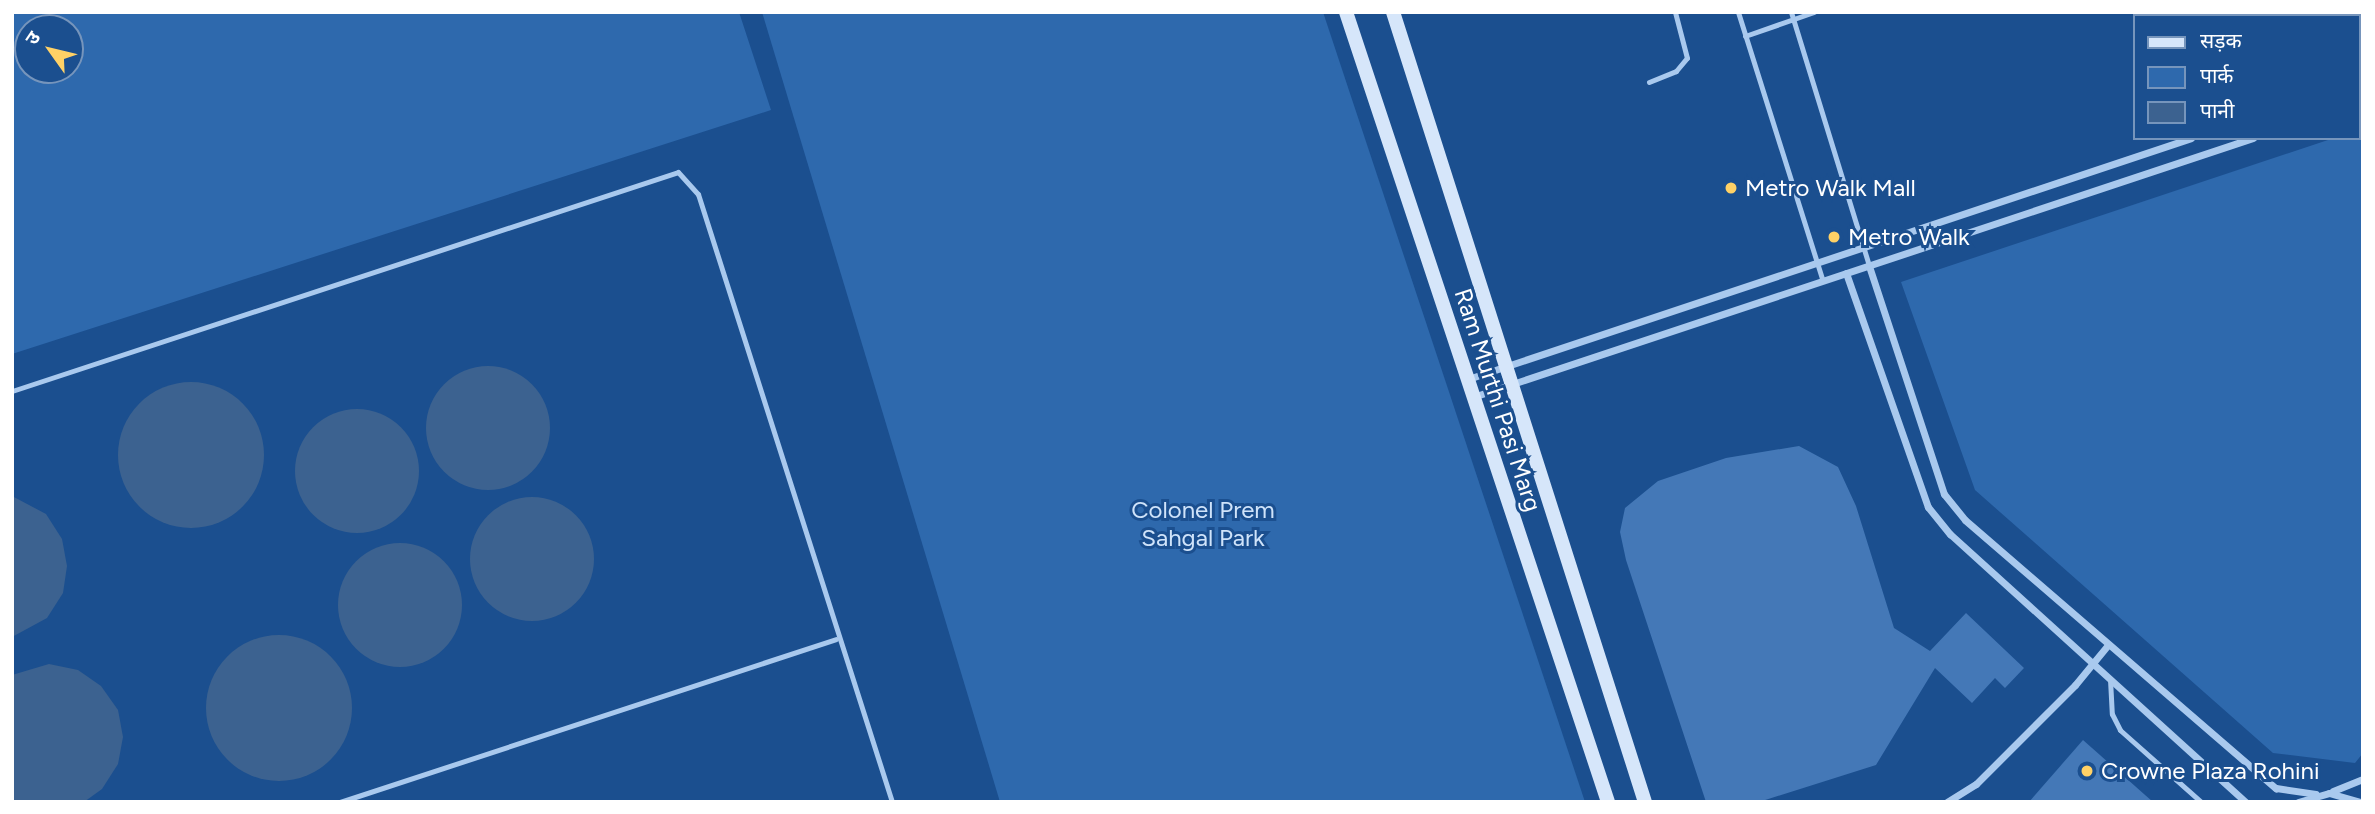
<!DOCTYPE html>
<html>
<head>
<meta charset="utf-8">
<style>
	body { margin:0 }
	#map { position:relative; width:2375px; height:814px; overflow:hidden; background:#1b4f8f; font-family:Figtree,"Noto Sans Devanagari",sans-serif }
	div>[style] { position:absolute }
	.green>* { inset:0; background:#2e69ad }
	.water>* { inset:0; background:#3c6290 }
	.round { border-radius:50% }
	.building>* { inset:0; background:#4478b7 }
	.lane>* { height:5px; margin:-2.5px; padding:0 2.5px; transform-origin:2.5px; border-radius:2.5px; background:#a9c9ee }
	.street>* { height:7px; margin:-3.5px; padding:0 3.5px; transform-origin:3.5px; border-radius:3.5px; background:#a9c9ee }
	.secondary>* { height:14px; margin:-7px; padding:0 7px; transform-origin:7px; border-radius:7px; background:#d6e6fa }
	.dots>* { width:19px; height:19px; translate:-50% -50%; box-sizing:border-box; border:4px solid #1b4f8f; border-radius:50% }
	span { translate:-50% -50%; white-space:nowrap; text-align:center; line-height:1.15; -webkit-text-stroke:6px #1b4f8f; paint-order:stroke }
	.poi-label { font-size:24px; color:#fff }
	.left { translate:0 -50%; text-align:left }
	.street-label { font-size:24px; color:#fff }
	.park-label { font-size:24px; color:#cfe3fa }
	.frame { position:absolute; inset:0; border:14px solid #fff; pointer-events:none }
	.legend { position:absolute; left:2133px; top:14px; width:228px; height:126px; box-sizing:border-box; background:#1b4f8f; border:2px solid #7695bc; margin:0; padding:9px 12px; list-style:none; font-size:21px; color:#fff }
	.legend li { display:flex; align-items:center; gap:14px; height:35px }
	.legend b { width:35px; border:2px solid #7695bc }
	.north { position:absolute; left:14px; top:14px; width:70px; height:70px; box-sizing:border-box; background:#1b4f8f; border:2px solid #7695bc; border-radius:50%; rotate:304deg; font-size:19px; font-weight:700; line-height:28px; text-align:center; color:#fff }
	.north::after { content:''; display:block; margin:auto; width:24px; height:32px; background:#ffd166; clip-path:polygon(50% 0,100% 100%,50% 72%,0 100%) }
</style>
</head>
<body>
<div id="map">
	<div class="green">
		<i style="clip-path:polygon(evenodd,12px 12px,739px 12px,771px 110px,12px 354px,12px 12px,28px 28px,70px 28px,70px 70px,28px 70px,28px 28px)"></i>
		<i style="clip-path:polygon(762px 12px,1323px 12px,1585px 802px,1000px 802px)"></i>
		<i style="clip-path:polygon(2363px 129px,2363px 753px,2355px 763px,2273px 753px,1975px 490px,1901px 282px,2334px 138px,2359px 138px)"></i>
	</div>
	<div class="water">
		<i class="round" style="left:426px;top:366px;width:124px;height:124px"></i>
		<i class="round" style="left:118px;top:382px;width:146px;height:146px"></i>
		<i class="round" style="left:295px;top:409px;width:124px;height:124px"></i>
		<i style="clip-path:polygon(12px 496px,46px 514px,62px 539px,67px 566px,63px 593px,47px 618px,12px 637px)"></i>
		<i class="round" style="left:470px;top:497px;width:124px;height:124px"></i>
		<i class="round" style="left:338px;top:543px;width:124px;height:124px"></i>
		<i class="round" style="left:206px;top:635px;width:146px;height:146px"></i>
		<i style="clip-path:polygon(49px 664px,78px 670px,101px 686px,118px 710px,123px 737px,118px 764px,102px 789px,84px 802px,13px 802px,12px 675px)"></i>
	</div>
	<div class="building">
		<i style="clip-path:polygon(1799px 446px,1838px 467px,1856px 506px,1894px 628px,1930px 651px,1966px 613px,2024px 668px,2005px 688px,1995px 678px,1972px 703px,1935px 668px,1876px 765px,1759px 802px,1706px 802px,1626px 560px,1620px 532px,1625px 508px,1658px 481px,1726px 458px)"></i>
		<i style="clip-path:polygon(2083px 740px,2153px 802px,2029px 802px)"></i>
	</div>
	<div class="lane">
		<i style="left:1738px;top:12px;width:282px;rotate:72.5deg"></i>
		<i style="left:1791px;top:12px;width:266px;rotate:72.9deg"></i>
		<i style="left:1745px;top:36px;width:73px;rotate:-19.2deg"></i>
		<i style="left:1649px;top:82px;width:29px;rotate:-22deg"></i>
		<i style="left:1676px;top:71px;width:17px;rotate:-50deg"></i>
		<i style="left:1687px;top:58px;width:48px;rotate:-104.6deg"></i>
		<i style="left:12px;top:391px;width:701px;rotate:-18.2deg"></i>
		<i style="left:678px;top:172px;width:30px;rotate:48deg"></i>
		<i style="left:698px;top:194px;width:638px;rotate:72.3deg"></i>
		<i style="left:2110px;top:679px;width:35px;rotate:87deg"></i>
		<i style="left:2112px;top:714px;width:18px;rotate:63deg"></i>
		<i style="left:2120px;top:730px;width:108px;rotate:41.6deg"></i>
		<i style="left:340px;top:802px;width:522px;rotate:-18.19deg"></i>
	</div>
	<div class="street">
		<i style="left:2359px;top:81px;width:4px;rotate:-14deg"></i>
		<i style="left:2359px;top:103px;width:4px;rotate:-14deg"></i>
		<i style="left:1869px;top:266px;width:240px;rotate:71.8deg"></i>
		<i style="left:1944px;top:494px;width:33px;rotate:51deg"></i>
		<i style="left:1965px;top:520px;width:411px;rotate:40.8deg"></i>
		<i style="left:2276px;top:788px;width:40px;rotate:8.5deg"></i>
		<i style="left:1846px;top:273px;width:248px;rotate:70.7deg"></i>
		<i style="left:1928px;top:507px;width:35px;rotate:51deg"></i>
		<i style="left:1950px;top:534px;width:399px;rotate:42.2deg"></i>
		<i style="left:1468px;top:379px;width:762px;rotate:-18.43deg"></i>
		<i style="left:1473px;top:397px;width:822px;rotate:-18.37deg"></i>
		<i style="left:2333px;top:791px;width:32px;rotate:-22deg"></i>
		<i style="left:1947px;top:802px;width:34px;rotate:-32deg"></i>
		<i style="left:1976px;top:784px;width:140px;rotate:-45deg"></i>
		<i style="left:2075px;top:685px;width:50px;rotate:-50.6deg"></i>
		<i style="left:2298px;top:802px;width:32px;rotate:-16deg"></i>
		<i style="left:2329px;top:793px;width:32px;rotate:16deg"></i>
	</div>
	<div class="secondary">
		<i style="left:1346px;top:12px;width:832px;rotate:71.65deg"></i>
		<i style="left:1393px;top:12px;width:829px;rotate:72.31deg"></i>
	</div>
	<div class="dots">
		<i style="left:1731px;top:188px;background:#ffd166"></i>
		<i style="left:1834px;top:237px;background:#ffd166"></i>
		<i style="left:2087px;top:771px;background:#ffd166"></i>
	</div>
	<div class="poi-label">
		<span class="left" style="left:1745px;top:188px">Metro Walk Mall</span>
		<span class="left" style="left:1848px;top:237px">Metro Walk</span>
		<span class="left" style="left:2101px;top:771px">Crowne Plaza Rohini</span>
	</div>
	<div class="street-label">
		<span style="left:1498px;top:400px;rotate:72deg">Ram Murthi Pasi Marg</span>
	</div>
	<div class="park-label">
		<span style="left:1203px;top:524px">Colonel Prem<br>Sahgal Park</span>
	</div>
	<div class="frame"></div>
	<ul class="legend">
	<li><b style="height:9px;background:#d6e6fa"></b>सड़क</li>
	<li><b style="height:19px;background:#2e69ad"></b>पार्क</li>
	<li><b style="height:19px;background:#3c6290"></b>पानी</li>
	</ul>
	<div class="north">उ</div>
</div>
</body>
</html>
